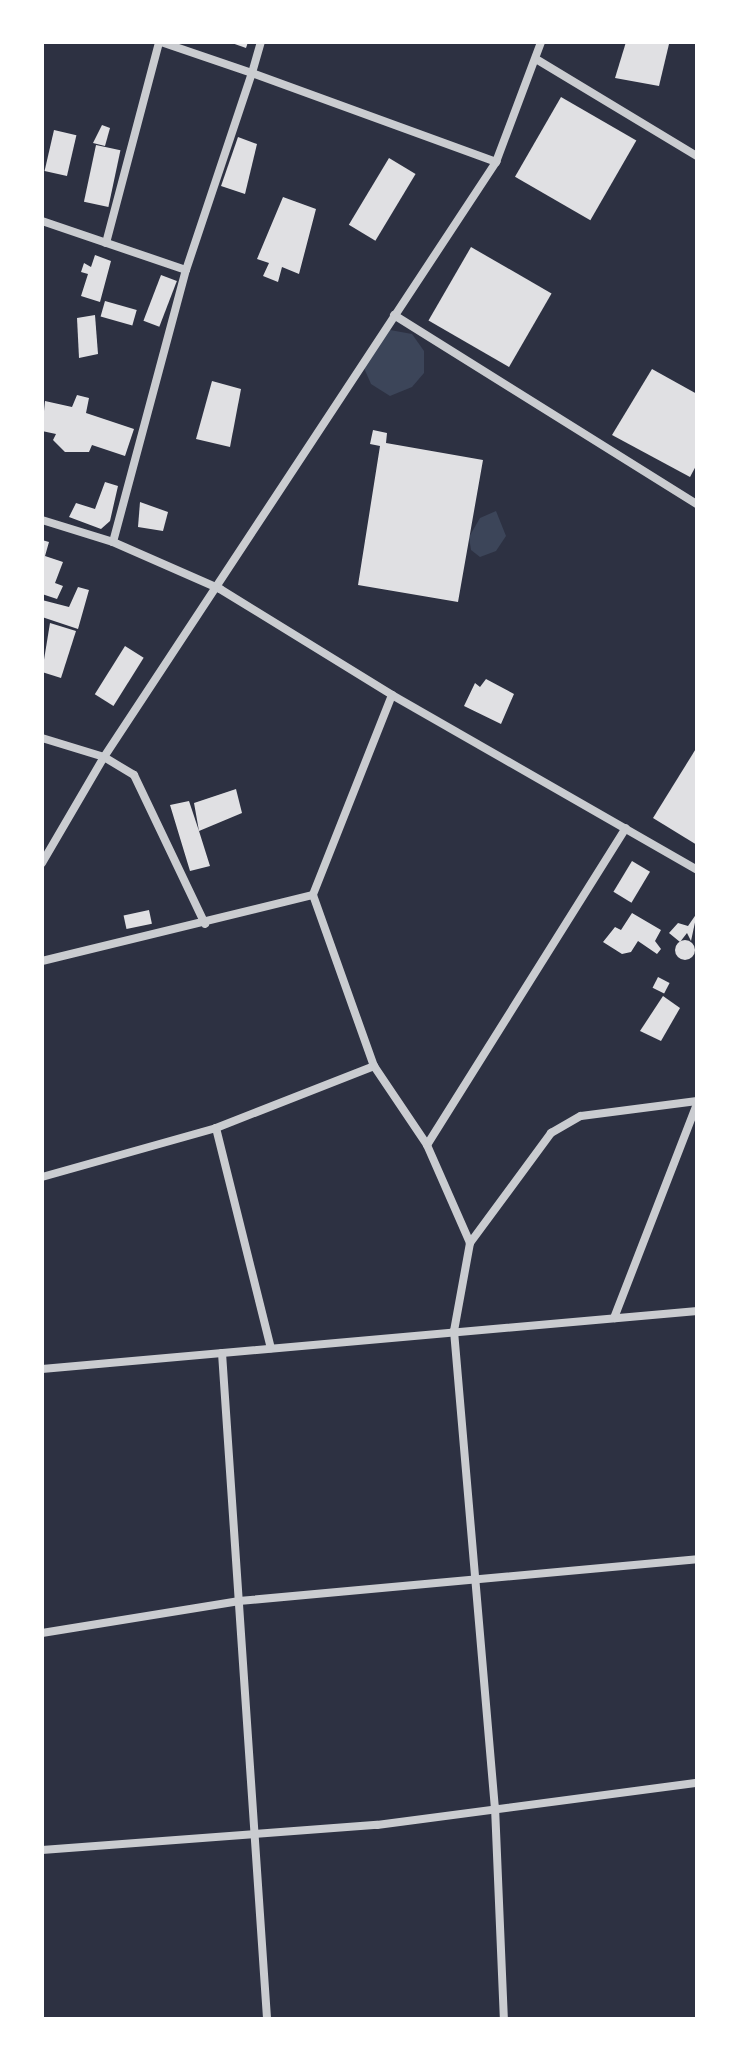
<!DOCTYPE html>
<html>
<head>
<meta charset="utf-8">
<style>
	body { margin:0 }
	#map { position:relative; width:739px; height:2061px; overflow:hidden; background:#2d3142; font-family:"PT Sans",sans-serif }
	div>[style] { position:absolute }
	.green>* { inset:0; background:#3c4559 }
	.building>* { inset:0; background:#e0e0e3; transform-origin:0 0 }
	.round { border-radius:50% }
	.minor>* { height:8px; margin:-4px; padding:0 4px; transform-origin:4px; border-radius:4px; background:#caccd0 }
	span { translate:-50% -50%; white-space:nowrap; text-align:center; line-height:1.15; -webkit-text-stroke:7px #fff; paint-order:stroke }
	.frame { position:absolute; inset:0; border:44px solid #fff; pointer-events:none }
</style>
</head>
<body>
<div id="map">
	<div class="green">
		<i style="clip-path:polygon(390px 330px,412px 334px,424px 351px,424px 373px,412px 387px,390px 396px,371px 384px,364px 368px)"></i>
		<i style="clip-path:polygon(496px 511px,506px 536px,496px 551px,480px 557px,471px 550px,469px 537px,480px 518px)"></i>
	</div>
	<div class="building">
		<i style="clip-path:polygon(229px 42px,248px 42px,246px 48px)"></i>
		<i style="clip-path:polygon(626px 42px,669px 44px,659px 86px,615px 78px)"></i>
		<i style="left:561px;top:97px;width:87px;height:92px;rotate:30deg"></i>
		<i style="clip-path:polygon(102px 125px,110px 128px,105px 146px,93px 143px)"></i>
		<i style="left:54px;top:130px;width:23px;height:42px;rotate:13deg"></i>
		<i style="clip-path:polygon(238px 137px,257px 144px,245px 194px,221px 186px)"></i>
		<i style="left:96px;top:145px;width:25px;height:58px;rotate:12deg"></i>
		<i style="left:389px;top:158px;width:31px;height:78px;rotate:31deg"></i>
		<i style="clip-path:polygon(283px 197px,316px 209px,299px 274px,282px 267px,278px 282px,263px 276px,269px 263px,257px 259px)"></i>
		<i style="left:471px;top:247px;width:93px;height:85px;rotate:30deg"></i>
		<i style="clip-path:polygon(95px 255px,111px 261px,100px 302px,81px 296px,88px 274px,81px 272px,84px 263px,91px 267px)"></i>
		<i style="left:161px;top:275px;width:17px;height:49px;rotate:21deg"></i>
		<i style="left:105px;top:301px;width:33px;height:16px;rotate:16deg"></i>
		<i style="clip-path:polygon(95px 315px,98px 354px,79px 358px,77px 318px)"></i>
		<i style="clip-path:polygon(652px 369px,697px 394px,697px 464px,690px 477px,612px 435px)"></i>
		<i style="clip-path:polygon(212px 381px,241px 389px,230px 447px,196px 439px)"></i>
		<i style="clip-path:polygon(77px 395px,89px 398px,86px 413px,134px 429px,125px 456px,92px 445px,89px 452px,65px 452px,53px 440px,56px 434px,42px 431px,45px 401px,72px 407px)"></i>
		<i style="clip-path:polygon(373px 430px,387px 433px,386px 443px,483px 460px,458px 602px,358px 585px,380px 446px,370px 444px)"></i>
		<i style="clip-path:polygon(105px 482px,118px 486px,110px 521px,101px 529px,69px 517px,76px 503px,95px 509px)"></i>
		<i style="clip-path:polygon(140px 502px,168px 512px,163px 531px,138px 527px)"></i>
		<i style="clip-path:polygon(42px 540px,49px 542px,45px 556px,63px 562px,55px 583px,63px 586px,57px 599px,42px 594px)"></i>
		<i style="clip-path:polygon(78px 587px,89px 590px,78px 629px,42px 617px,42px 600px,69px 607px)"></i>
		<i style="clip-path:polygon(50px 623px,76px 631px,61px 678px,42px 672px)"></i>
		<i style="left:125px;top:646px;width:22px;height:57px;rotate:32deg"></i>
		<i style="clip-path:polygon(486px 679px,514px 694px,501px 724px,464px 706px,475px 683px,480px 687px)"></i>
		<i style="clip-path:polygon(697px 747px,697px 845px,653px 818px)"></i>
		<i style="clip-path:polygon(236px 789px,242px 813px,199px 831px,210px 866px,190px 871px,170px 805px,189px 801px,199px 831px,194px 803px)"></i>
		<i style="left:632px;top:861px;width:21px;height:36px;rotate:31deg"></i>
		<i style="left:149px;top:910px;width:14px;height:26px;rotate:78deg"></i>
		<i style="clip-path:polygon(632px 913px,661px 930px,655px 941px,661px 949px,657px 954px,638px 941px,631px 952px,622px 954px,603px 942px,615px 927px,621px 930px)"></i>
		<i style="clip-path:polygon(697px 913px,691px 941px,687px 933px,680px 942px,669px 933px,678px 923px,688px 926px)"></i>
		<i class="round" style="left:675px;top:940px;width:20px;height:20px"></i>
		<i style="left:658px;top:977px;width:13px;height:12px;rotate:27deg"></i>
		<i style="clip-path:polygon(663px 996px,680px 1008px,661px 1041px,640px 1031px)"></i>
	</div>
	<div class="minor">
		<i style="left:161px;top:42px;width:96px;rotate:18.8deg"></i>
		<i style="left:252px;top:73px;width:32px;rotate:-74deg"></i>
		<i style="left:536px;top:59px;width:188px;rotate:31.1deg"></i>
		<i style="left:42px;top:221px;width:152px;rotate:18.8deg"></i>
		<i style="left:106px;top:243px;width:208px;rotate:-75.2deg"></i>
		<i style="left:394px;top:315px;width:357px;rotate:32deg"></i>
		<i style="left:42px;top:520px;width:74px;rotate:17.2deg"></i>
		<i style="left:113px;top:542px;width:117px;rotate:23.7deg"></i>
		<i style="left:220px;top:589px;width:202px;rotate:31.6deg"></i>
		<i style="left:392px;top:695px;width:352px;rotate:29.8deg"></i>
		<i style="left:113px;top:542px;width:282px;rotate:-75deg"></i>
		<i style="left:186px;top:270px;width:208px;rotate:-71.5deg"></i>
		<i style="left:252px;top:73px;width:260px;rotate:20deg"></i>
		<i style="left:392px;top:695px;width:215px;rotate:111.6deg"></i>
		<i style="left:313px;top:895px;width:182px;rotate:70.4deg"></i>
		<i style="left:374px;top:1066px;width:95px;rotate:56.1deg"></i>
		<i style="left:427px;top:1145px;width:107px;rotate:66.3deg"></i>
		<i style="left:470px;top:1243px;width:89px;rotate:100.3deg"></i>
		<i style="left:454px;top:1331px;width:478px;rotate:85.1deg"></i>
		<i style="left:495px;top:1807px;width:212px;rotate:87.6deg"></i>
		<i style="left:42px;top:738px;width:65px;rotate:17deg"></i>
		<i style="left:104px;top:757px;width:35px;rotate:31deg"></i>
		<i style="left:134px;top:775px;width:165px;rotate:64.5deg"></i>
		<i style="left:42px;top:863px;width:123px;rotate:-59.7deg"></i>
		<i style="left:104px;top:757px;width:713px;rotate:-56.62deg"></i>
		<i style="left:496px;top:162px;width:128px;rotate:-69.4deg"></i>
		<i style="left:42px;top:961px;width:279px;rotate:-13.7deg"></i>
		<i style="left:216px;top:1128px;width:227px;rotate:76deg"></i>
		<i style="left:427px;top:1145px;width:374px;rotate:-57.9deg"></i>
		<i style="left:42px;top:1177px;width:181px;rotate:-15.7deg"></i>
		<i style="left:216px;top:1128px;width:170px;rotate:-21.4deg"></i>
		<i style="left:470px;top:1243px;width:137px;rotate:-53.6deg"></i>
		<i style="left:551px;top:1133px;width:34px;rotate:-30deg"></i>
		<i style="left:581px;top:1116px;width:117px;rotate:-7.4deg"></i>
		<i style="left:614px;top:1318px;width:230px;rotate:-68.8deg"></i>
		<i style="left:222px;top:1353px;width:668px;rotate:86.13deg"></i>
		<i style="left:42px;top:1369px;width:658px;rotate:-5.06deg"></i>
		<i style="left:42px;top:1633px;width:200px;rotate:-9.2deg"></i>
		<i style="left:239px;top:1601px;width:460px;rotate:-5.2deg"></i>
		<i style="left:42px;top:1850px;width:336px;rotate:-4.3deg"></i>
		<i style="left:377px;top:1825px;width:323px;rotate:-7.5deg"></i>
	</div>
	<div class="frame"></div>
</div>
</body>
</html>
